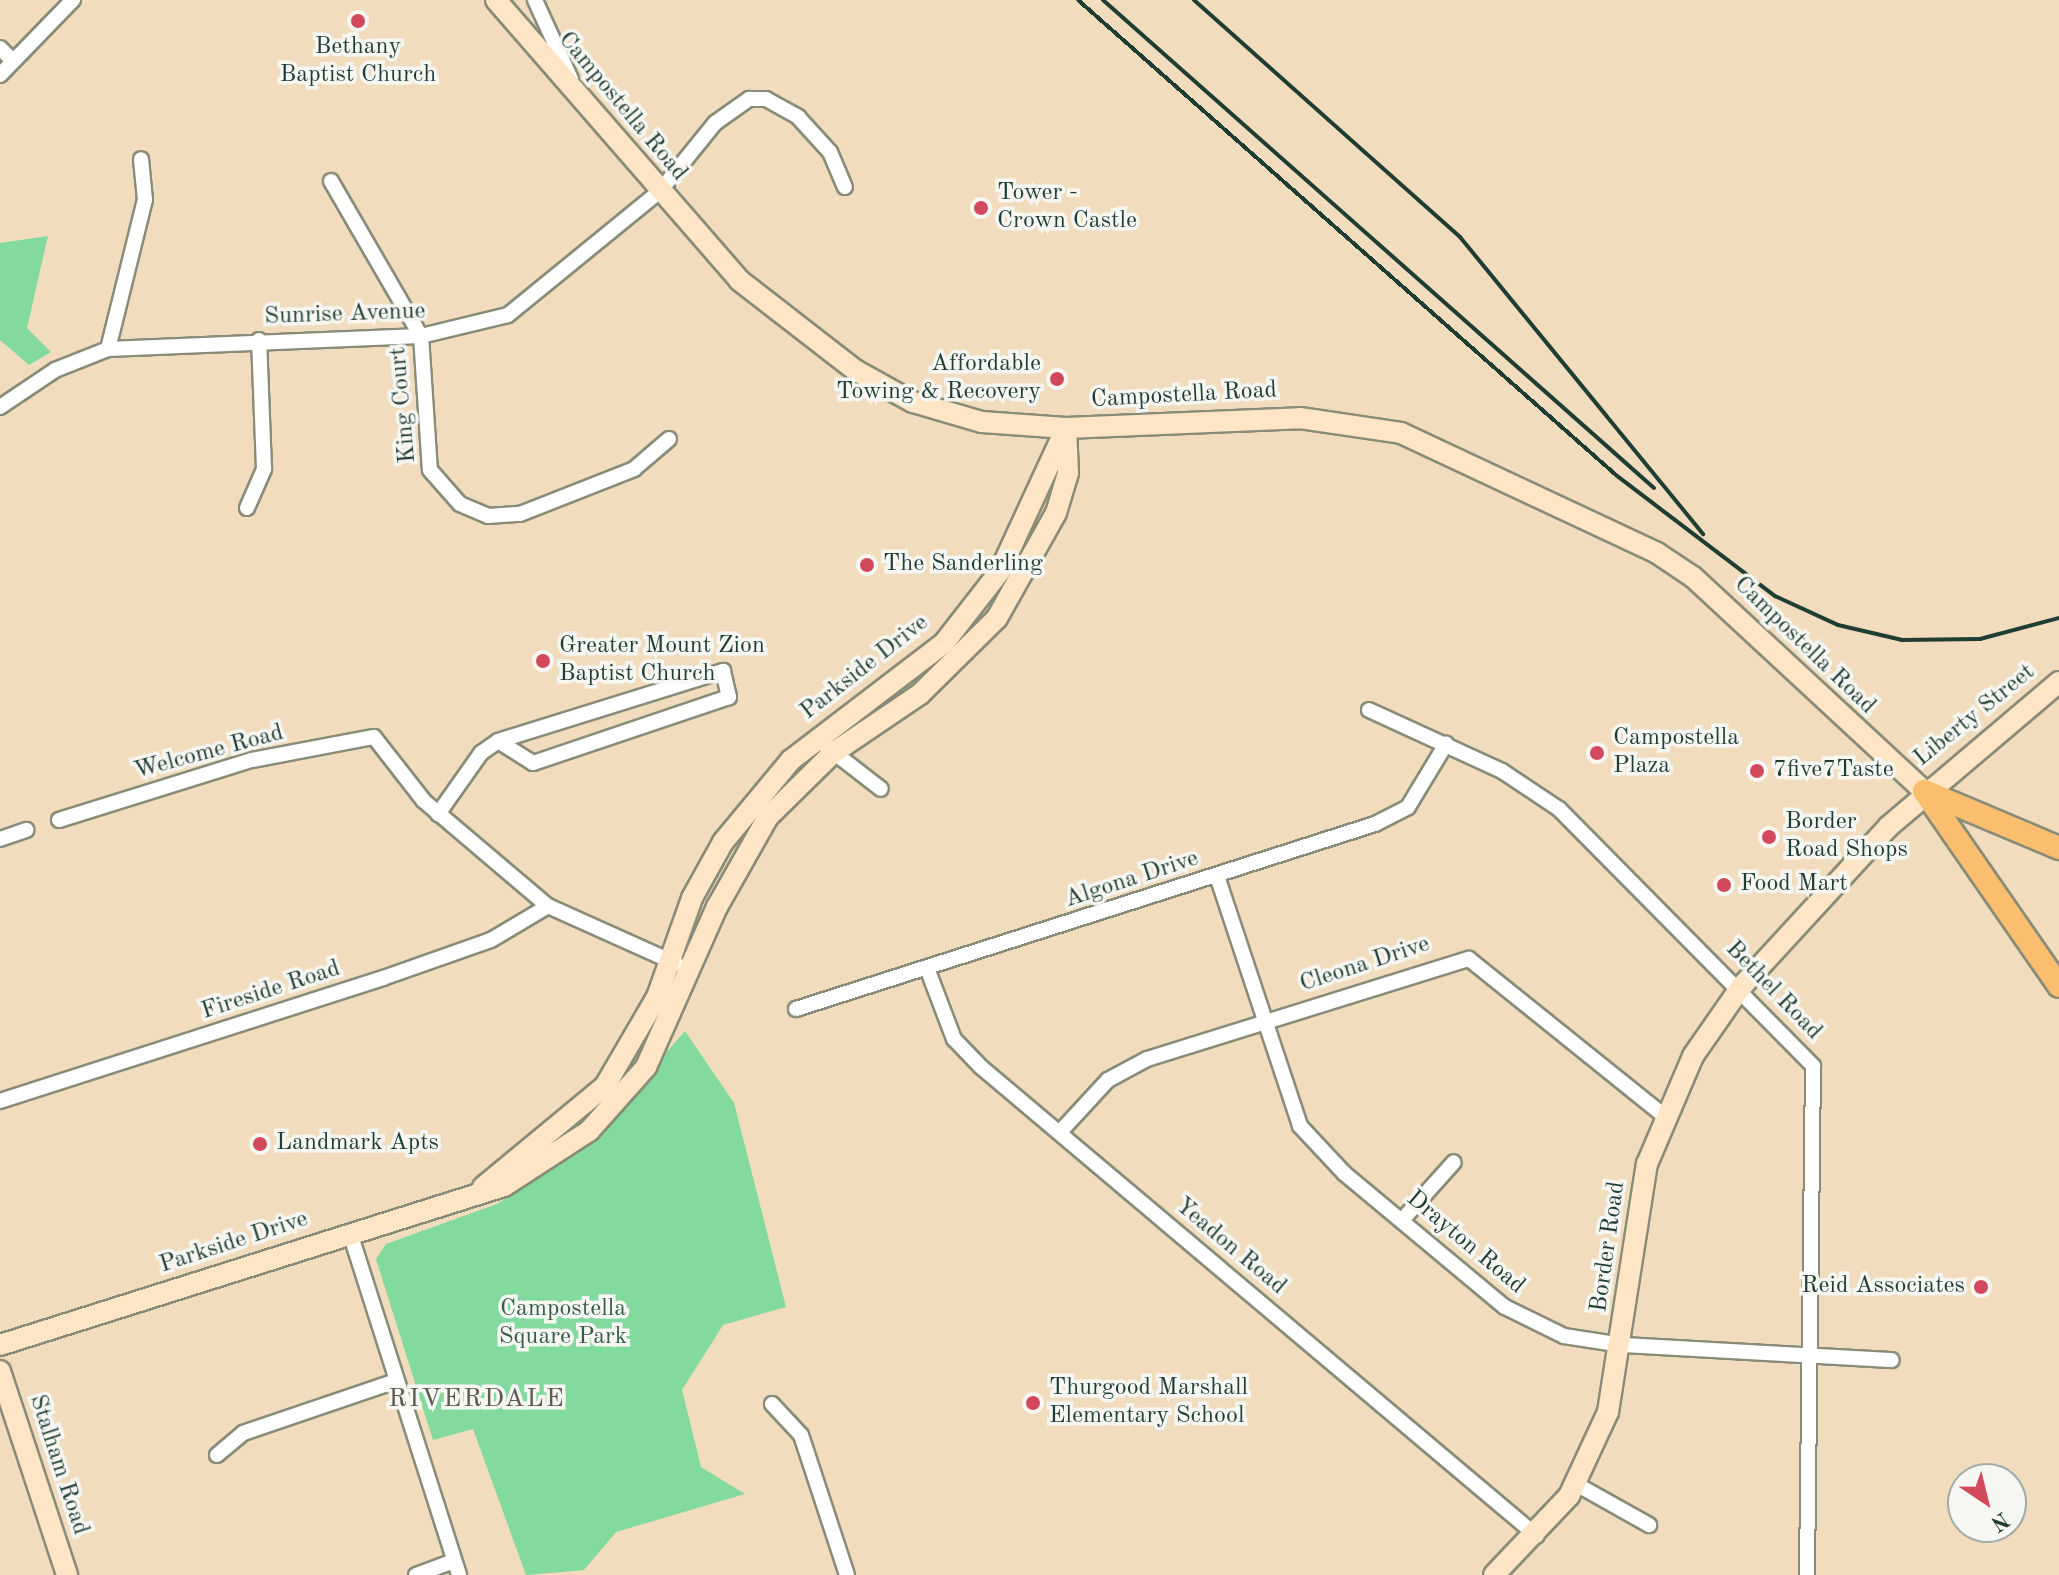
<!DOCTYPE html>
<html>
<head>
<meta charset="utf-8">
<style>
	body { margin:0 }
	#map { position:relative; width:2059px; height:1575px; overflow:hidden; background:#f1dcbd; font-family:"Old Standard TT",serif }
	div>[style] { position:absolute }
	.green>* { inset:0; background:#82da9e }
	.roads { filter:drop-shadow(2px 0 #888c78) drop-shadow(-2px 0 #888c78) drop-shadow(0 2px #888c78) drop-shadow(0 -2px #888c78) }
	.street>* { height:14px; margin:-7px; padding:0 7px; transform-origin:7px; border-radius:7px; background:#fff }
	.secondary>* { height:20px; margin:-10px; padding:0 10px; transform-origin:10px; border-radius:10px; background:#fde5c5 }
	.primary>* { height:22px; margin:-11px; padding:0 11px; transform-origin:11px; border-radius:11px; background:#fabe6e }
	.rail>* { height:4px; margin:-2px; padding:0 2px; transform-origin:2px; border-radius:2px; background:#1f3d34 }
	.dots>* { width:22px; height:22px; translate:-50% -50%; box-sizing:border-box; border:4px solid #f6f6f2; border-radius:50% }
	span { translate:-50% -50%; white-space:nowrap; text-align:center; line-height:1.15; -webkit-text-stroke:7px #f6f6f2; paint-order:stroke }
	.poi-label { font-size:24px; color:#1f3d34 }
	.left { translate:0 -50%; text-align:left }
	.right { translate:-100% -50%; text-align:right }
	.street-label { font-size:24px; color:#1f3d34 }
	.park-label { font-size:24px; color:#335c49 }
	.neighbourhood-label { font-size:26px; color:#5e5b4e; letter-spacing:2px }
	.north { position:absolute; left:1947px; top:1463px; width:80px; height:80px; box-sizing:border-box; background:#f6f6f2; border:2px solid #a0aca6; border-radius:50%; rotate:145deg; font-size:22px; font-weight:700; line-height:32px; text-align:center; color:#1f3d34 }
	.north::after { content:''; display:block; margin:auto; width:28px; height:36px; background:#d1495b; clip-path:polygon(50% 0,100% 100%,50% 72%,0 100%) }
</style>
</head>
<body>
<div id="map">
	<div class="green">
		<i style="clip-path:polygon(48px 236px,27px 328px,51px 352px,29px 365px,0 340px,0 243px)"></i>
		<i style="clip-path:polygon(685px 1031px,734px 1103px,786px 1307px,723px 1325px,682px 1390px,701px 1467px,745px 1494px,616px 1532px,584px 1570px,526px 1575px,473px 1429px,433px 1440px,376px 1259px,386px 1244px,497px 1204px,577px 1154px)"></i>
	</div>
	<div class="roads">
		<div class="street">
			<i style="left:535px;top:0;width:87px;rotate:65.5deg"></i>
			<i style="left:0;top:48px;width:17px;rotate:45deg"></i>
			<i style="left:0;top:75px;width:105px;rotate:-45.8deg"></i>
			<i style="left:331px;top:181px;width:179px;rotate:59.9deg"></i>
			<i style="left:421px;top:336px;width:134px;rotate:86.2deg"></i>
			<i style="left:430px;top:470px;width:45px;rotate:48.6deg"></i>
			<i style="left:460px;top:504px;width:30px;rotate:23deg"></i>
			<i style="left:488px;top:516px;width:32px;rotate:-4deg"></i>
			<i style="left:520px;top:514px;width:123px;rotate:-21.5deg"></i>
			<i style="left:634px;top:469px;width:46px;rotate:-40.6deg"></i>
			<i style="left:108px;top:349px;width:154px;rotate:-76.1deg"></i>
			<i style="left:145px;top:200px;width:41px;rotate:-95.6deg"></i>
			<i style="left:0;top:407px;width:66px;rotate:-33.9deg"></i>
			<i style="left:55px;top:370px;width:57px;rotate:-21.6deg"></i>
			<i style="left:108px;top:349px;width:313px;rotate:-2.4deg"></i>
			<i style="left:421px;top:336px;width:89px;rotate:-13.6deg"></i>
			<i style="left:508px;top:315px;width:196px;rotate:-39.2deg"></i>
			<i style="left:660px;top:191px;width:87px;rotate:-51deg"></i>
			<i style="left:715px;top:123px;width:42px;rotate:-35.2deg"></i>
			<i style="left:749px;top:99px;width:17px"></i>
			<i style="left:766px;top:99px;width:37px;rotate:29deg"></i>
			<i style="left:798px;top:117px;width:47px;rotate:47.6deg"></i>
			<i style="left:830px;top:152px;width:38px;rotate:67deg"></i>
			<i style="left:247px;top:508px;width:43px;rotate:-66.4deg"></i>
			<i style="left:264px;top:469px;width:129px;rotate:-92.2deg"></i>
			<i style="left:1369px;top:710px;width:146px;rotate:24.6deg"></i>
			<i style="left:1502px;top:771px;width:69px;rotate:33.7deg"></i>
			<i style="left:1559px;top:809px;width:361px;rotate:45.3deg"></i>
			<i style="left:1813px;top:1066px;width:509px;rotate:90.68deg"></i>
			<i style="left:827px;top:747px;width:68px;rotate:37.9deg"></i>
			<i style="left:438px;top:814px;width:75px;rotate:-54.8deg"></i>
			<i style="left:481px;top:753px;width:21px;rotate:-35deg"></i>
			<i style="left:498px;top:741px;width:236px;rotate:-17.3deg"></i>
			<i style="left:723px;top:671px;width:27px;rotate:77deg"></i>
			<i style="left:729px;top:697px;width:207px;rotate:161.4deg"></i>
			<i style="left:533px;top:763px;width:41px;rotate:-147.8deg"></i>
			<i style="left:59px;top:820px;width:202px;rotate:-17.3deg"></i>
			<i style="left:252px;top:760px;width:124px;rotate:-10.7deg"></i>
			<i style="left:374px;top:737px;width:81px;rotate:52deg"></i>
			<i style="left:424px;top:801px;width:162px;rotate:40.3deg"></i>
			<i style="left:548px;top:906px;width:141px;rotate:24.2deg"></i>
			<i style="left:0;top:839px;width:28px;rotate:-19deg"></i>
			<i style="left:1217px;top:876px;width:263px;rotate:71.6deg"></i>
			<i style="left:1300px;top:1126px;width:64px;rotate:46.9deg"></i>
			<i style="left:1344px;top:1173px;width:209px;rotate:39.8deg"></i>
			<i style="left:1505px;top:1307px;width:66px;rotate:26.2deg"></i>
			<i style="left:1564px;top:1336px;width:59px;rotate:8.8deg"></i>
			<i style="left:1622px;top:1345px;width:270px;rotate:3.2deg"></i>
			<i style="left:927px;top:968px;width:76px;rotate:69.2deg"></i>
			<i style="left:954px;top:1039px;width:39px;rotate:46deg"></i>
			<i style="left:981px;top:1067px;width:727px;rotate:40.15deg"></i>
			<i style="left:796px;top:1009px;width:608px;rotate:-17.72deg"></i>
			<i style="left:1375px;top:824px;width:37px;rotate:-27deg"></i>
			<i style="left:1408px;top:807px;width:74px;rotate:-58.9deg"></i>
			<i style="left:0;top:1101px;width:402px;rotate:-17.8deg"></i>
			<i style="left:383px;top:978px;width:114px;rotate:-19.4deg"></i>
			<i style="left:491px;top:940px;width:66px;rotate:-30.8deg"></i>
			<i style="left:1060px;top:1132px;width:71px;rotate:-47.3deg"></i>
			<i style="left:1108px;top:1080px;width:44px;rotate:-28.3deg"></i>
			<i style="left:1147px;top:1059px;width:337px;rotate:-17.3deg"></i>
			<i style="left:1469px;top:959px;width:250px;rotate:38.8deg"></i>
			<i style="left:1403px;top:1219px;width:76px;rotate:-48.2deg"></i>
			<i style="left:350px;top:1233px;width:359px;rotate:72.3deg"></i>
			<i style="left:772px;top:1404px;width:42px;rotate:46.9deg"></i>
			<i style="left:801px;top:1435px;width:147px;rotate:71.8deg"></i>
			<i style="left:217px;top:1455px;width:34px;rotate:-40deg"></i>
			<i style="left:243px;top:1433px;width:162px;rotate:-18.8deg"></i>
			<i style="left:1576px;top:1484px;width:84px;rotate:29.3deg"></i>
			<i style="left:416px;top:1575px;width:40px;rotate:-20.2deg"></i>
		</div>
		<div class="secondary">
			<i style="left:496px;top:0;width:371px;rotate:49deg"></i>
			<i style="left:739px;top:280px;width:147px;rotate:37.8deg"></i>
			<i style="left:855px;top:370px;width:66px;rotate:28.9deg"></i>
			<i style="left:913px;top:402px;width:72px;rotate:16.2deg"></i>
			<i style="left:982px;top:422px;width:84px;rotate:4.1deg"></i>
			<i style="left:1066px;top:428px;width:234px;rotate:-2.4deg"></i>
			<i style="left:1300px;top:418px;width:102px;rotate:8.4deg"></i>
			<i style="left:1401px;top:433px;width:283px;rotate:25.1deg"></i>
			<i style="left:1657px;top:553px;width:43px;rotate:33.7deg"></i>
			<i style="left:1693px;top:577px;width:315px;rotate:42.8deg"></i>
			<i style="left:483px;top:1187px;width:158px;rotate:-39.6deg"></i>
			<i style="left:605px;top:1086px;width:103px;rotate:-59.7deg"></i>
			<i style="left:657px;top:997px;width:105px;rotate:-70.5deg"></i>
			<i style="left:692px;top:898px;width:64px;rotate:-61deg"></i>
			<i style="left:723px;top:842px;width:107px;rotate:-50.3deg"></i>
			<i style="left:791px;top:760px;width:193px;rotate:-37.4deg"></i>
			<i style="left:944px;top:643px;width:91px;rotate:-52.1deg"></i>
			<i style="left:1000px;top:571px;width:157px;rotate:-65.2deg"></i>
			<i style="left:0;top:1345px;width:528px;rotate:-17.51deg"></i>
			<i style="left:504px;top:1186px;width:101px;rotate:-32.9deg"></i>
			<i style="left:589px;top:1131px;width:86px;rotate:-48.3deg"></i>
			<i style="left:646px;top:1067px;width:175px;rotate:-66.1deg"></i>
			<i style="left:717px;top:907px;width:103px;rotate:-60.5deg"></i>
			<i style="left:768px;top:817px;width:91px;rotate:-44.6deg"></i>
			<i style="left:833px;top:753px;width:105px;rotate:-34.1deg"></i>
			<i style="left:920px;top:694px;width:108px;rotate:-44.6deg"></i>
			<i style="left:997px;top:618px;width:120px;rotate:-60.7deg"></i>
			<i style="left:1056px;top:513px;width:42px;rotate:-73.3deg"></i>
			<i style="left:1068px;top:473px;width:45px;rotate:-92.5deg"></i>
			<i style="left:0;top:1371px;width:215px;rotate:71.8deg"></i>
			<i style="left:1494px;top:1575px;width:109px;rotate:-46.5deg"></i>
			<i style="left:1569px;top:1496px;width:93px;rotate:-65.1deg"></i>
			<i style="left:1608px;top:1412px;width:251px;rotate:-81.1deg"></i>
			<i style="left:1647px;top:1164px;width:117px;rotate:-66.9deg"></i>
			<i style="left:1693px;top:1056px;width:84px;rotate:-55.2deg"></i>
			<i style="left:1741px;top:987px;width:217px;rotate:-47.4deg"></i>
			<i style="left:1888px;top:827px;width:224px;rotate:-40.3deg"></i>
		</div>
		<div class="primary">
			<i style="left:1924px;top:791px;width:237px;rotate:55.3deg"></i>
			<i style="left:1924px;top:791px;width:147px;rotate:22.9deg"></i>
		</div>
	</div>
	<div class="rail">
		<i style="left:1078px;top:0;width:718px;rotate:41.44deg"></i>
		<i style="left:1616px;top:475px;width:200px;rotate:37.3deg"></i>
		<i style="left:1775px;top:596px;width:69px;rotate:24.7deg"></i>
		<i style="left:1838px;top:625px;width:66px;rotate:13.2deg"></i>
		<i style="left:1902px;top:640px;width:78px;rotate:-0.7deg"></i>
		<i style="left:1980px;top:639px;width:82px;rotate:-14.9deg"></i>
		<i style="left:1103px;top:0;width:736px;rotate:41.53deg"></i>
		<i style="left:1194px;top:0;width:356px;rotate:41.7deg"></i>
		<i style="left:1460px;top:237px;width:384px;rotate:50.7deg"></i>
	</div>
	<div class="dots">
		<i style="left:358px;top:21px;background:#d1495b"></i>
		<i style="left:981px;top:208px;background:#d1495b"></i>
		<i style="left:1057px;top:379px;background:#d1495b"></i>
		<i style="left:867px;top:565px;background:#d1495b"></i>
		<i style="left:543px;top:661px;background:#d1495b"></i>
		<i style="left:1597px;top:753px;background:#d1495b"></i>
		<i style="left:1757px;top:771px;background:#d1495b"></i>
		<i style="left:1769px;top:837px;background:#d1495b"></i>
		<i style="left:1724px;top:885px;background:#d1495b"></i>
		<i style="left:260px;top:1144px;background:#d1495b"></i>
		<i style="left:1981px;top:1287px;background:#d1495b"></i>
		<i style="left:1033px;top:1403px;background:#d1495b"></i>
	</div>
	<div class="poi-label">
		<span style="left:358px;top:62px">Bethany<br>Baptist Church</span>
		<span class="left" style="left:997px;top:208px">Tower -<br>Crown Castle</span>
		<span class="right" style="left:1041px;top:379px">Affordable<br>Towing &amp; Recovery</span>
		<span class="left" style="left:883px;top:565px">The Sanderling</span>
		<span class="left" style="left:559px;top:661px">Greater Mount Zion<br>Baptist Church</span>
		<span class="left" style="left:1613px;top:753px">Campostella<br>Plaza</span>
		<span class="left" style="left:1773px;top:771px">7five7Taste</span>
		<span class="left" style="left:1785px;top:837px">Border<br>Road Shops</span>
		<span class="left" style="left:1740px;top:885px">Food Mart</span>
		<span class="left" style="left:276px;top:1144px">Landmark Apts</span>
		<span class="right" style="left:1965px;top:1287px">Reid Associates</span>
		<span class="left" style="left:1049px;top:1403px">Thurgood Marshall<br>Elementary School</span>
	</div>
	<div class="street-label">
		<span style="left:622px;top:107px;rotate:50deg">Campostella Road</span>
		<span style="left:345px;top:315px;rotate:-2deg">Sunrise Avenue</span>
		<span style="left:1184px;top:396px;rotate:-3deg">Campostella Road</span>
		<span style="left:404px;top:405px;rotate:-95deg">King Court</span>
		<span style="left:1804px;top:646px;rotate:44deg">Campostella Road</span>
		<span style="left:865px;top:668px;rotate:-38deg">Parkside Drive</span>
		<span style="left:1975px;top:716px;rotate:-39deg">Liberty Street</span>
		<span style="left:209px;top:753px;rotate:-15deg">Welcome Road</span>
		<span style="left:1132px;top:880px;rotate:-18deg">Algona Drive</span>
		<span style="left:1365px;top:965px;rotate:-18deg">Cleona Drive</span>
		<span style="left:271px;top:991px;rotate:-18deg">Fireside Road</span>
		<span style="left:1773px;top:991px;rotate:46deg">Bethel Road</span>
		<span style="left:234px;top:1243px;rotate:-18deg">Parkside Drive</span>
		<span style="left:1465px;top:1243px;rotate:40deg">Drayton Road</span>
		<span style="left:1230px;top:1247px;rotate:40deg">Yeadon Road</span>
		<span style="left:1609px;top:1247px;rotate:-82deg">Border Road</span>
		<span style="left:58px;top:1465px;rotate:72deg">Stalham Road</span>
	</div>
	<div class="park-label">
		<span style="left:563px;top:1324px">Campostella<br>Square Park</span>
	</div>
	<div class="neighbourhood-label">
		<span style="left:477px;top:1400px">RIVERDALE</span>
	</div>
	<div class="north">N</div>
</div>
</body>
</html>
